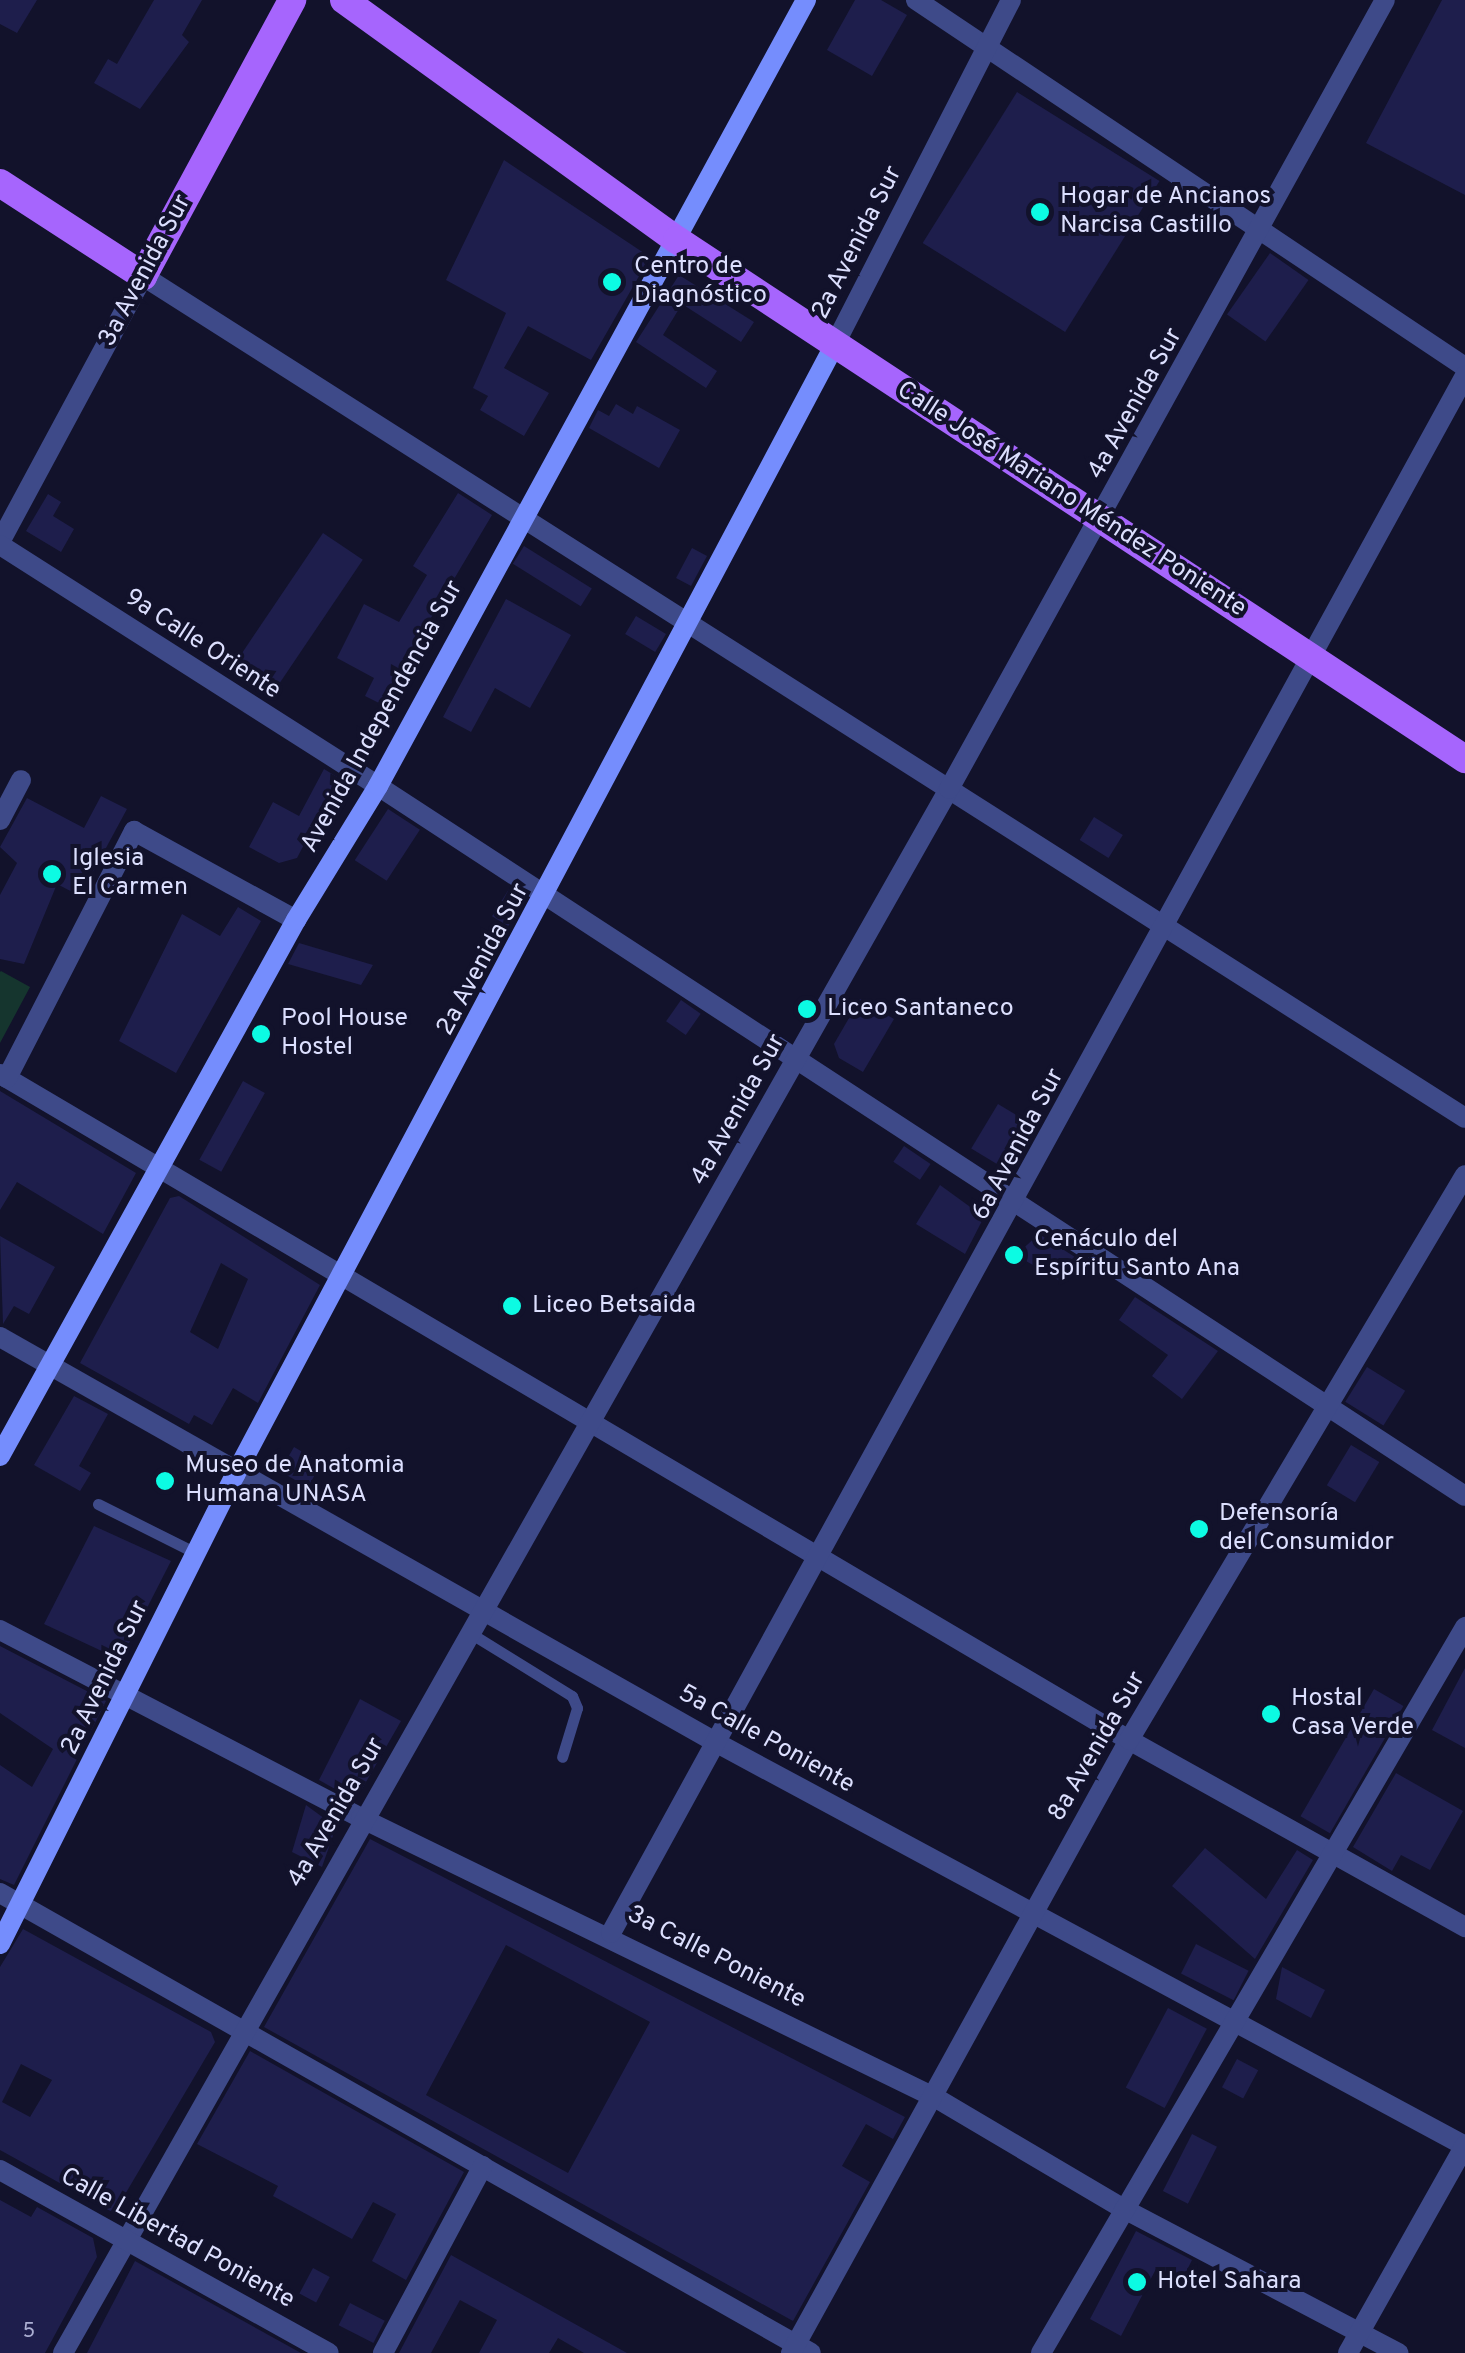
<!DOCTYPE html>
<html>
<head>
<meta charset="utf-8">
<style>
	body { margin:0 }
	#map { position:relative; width:1465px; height:2353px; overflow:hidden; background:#12122b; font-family:Overpass,sans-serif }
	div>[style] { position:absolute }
	.green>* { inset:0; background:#15352e }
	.building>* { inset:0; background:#1e1e4c; transform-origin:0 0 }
	.service>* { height:11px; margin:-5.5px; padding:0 5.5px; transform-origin:5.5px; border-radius:5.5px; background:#3e4a89 }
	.minor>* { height:20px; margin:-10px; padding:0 10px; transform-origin:10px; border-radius:10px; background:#3e4a89 }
	.tertiary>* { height:20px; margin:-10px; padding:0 10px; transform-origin:10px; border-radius:10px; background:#3e4a89 }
	.secondary>* { height:20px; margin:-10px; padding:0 10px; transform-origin:10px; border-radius:10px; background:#758dfd }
	.primary>* { height:28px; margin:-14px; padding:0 14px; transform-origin:14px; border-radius:14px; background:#a665fd }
	.dots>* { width:28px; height:28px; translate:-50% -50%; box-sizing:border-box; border:5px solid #12122b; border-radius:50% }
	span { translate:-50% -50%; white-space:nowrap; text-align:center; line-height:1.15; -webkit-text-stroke:8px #12122b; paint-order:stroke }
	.number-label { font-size:20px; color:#acafd2 }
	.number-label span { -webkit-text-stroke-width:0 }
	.poi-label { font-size:25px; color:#dcdffe }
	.left { translate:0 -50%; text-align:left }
	.street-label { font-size:25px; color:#dcdffe }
</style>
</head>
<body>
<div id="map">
	<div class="green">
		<i style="clip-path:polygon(1px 971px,30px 987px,0 1043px,0 972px)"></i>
	</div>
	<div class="building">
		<i style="clip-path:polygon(0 0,37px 0,17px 33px,0 24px)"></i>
		<i style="clip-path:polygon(154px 0,202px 0,182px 35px,189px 42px,140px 109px,94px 83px,108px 59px,117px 64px)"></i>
		<i style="clip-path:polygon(855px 0,881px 0,907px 15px,872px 76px,827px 50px)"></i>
		<i style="clip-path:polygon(1442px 0,1465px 0,1465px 195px,1366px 143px)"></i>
		<i style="left:1017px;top:92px;width:168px;height:178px;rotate:32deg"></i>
		<i style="clip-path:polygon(504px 160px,650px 257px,591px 360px,528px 326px,504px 368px,549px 393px,524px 436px,480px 410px,488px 396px,473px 388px,506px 313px,446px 280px)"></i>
		<i style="left:1270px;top:253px;width:47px;height:75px;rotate:35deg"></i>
		<i style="clip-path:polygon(679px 275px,754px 322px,741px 342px,682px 304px,663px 335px,717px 371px,706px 388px,636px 342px)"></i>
		<i style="clip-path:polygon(616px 404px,633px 414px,637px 406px,680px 430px,659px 468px,589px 428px,598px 410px,609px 416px)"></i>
		<i style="clip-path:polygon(458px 493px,492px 515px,422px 633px,428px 636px,391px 709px,365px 696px,374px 678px,337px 658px,364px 604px,399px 622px,427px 575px,413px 566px)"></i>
		<i style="clip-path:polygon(48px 494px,61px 502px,53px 516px,74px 529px,61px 552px,26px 531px)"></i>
		<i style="left:323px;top:533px;width:48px;height:161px;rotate:34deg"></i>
		<i style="left:524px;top:546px;width:80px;height:21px;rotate:32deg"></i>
		<i style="left:692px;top:548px;width:17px;height:34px;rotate:28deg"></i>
		<i style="clip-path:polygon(506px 599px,571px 635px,530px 708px,495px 688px,471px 732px,443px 717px)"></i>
		<i style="left:636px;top:616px;width:35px;height:21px;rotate:31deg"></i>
		<i style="clip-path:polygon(324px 769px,352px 786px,335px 817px,322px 810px,297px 858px,279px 863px,249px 847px,273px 802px,299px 816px)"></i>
		<i style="clip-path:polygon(101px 796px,127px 809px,80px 896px,57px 884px,24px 964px,0 959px,0 895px,17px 863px,0 847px,27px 798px,84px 828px)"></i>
		<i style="left:388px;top:809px;width:38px;height:61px;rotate:33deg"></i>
		<i style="left:1094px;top:817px;width:34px;height:27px;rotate:32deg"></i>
		<i style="left:509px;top:889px;width:19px;height:32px;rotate:32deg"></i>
		<i style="clip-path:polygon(238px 907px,261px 921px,176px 1073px,119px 1041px,182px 914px,220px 936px)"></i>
		<i style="clip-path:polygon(299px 943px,373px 965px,361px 985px,288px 964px)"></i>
		<i style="clip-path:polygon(860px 999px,894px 1019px,863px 1072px,839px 1058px,834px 1044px)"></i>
		<i style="left:681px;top:1000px;width:24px;height:26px;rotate:35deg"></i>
		<i style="left:243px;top:1081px;width:25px;height:90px;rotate:29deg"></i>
		<i style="clip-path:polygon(0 1091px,136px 1173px,103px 1234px,17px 1182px,0 1210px)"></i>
		<i style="left:998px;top:1104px;width:45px;height:52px;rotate:31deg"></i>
		<i style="left:904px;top:1146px;width:32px;height:19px;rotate:34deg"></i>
		<i style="clip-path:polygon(940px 1185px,984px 1217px,965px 1254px,916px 1224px)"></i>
		<i style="clip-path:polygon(evenodd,179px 1196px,320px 1285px,258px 1403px,233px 1388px,212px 1425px,194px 1415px,189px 1424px,80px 1363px,170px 1198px,179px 1196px,221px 1263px,248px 1279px,218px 1349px,190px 1332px,221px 1263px)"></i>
		<i style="clip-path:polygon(1039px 1234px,1078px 1259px,1063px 1283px,1016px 1255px)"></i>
		<i style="clip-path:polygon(0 1236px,55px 1267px,29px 1314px,14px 1306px,3px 1324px)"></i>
		<i style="clip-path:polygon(1135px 1297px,1218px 1351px,1182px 1399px,1152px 1376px,1168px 1355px,1119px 1320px)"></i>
		<i style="left:1367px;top:1367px;width:45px;height:41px;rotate:32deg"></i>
		<i style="clip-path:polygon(74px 1396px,108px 1414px,79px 1466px,91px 1473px,80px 1491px,34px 1465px)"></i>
		<i style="left:1351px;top:1445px;width:33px;height:47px;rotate:31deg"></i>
		<i style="left:294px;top:1447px;width:32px;height:28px;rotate:30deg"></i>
		<i style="clip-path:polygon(94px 1526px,171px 1561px,126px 1649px,106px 1653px,44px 1624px)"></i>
		<i style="clip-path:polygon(0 1646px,106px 1701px,14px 1885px,0 1879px,0 1765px,32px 1787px,53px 1749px,0 1713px)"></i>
		<i style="clip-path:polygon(1465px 1668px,1465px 1748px,1432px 1730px)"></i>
		<i style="left:1374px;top:1689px;width:34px;height:147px;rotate:30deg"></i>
		<i style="clip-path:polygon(360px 1699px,401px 1721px,362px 1789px,344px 1794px,319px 1780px)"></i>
		<i style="clip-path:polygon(1396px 1773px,1463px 1811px,1430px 1870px,1401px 1855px,1392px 1871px,1353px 1847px)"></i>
		<i style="clip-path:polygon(306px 1805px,336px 1827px,322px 1867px,292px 1852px)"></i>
		<i style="clip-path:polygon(evenodd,370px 1839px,905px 2117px,893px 2139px,866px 2124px,842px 2166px,870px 2182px,793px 2321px,264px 2027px,370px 1839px,506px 1945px,650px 2022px,568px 2173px,426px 2095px,506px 1945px)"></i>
		<i style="clip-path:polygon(1205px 1848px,1266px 1899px,1297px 1850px,1313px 1860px,1255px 1959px,1172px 1886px)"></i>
		<i style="clip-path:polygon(evenodd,23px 1929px,211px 2032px,215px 2042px,114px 2213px,0 2150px,0 1967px,23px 1929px,21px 2064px,52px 2080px,30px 2117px,2px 2102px,21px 2064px)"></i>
		<i style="left:1196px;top:1944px;width:59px;height:33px;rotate:27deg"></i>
		<i style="clip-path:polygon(1282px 1967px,1325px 1990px,1311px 2018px,1276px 1999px)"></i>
		<i style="left:1168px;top:2008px;width:44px;height:90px;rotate:28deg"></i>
		<i style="clip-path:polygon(250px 2051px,464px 2172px,406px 2280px,372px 2261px,396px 2214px,373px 2202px,352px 2239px,273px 2196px,278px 2186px,197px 2144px)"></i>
		<i style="left:1237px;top:2059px;width:24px;height:32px;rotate:28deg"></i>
		<i style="left:1192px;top:2134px;width:28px;height:64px;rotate:27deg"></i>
		<i style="clip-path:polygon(0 2200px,31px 2217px,37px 2207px,93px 2238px,97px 2257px,45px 2353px,0 2353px)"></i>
		<i style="clip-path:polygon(1136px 2231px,1192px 2260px,1182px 2280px,1157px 2267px,1121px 2336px,1090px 2319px)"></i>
		<i style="clip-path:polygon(451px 2255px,627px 2353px,584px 2353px,558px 2338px,549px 2353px,479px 2353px,497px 2320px,460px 2300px,431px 2353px,399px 2353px)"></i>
		<i style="clip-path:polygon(135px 2261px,301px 2353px,87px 2353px)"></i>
		<i style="left:313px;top:2268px;width:19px;height:29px;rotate:28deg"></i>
		<i style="left:350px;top:2303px;width:39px;height:25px;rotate:27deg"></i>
	</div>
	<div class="service">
		<i style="left:98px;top:1504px;width:110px;rotate:26.6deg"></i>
		<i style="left:470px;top:1633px;width:120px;rotate:31.7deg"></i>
		<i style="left:572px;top:1696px;width:13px;rotate:67deg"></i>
		<i style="left:577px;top:1708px;width:51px;rotate:107deg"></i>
	</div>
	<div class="minor">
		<i style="left:916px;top:0;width:660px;rotate:33.76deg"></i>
		<i style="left:835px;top:344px;width:386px;rotate:-62.9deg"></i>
		<i style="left:0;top:542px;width:302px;rotate:-61.7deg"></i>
		<i style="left:143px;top:276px;width:1567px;rotate:32.49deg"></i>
		<i style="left:378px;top:786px;width:1298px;rotate:33.15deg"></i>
		<i style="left:0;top:820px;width:45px;rotate:-62.3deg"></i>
		<i style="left:0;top:1074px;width:1311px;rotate:30.54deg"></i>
		<i style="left:1129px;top:1740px;width:385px;rotate:29.1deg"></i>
		<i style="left:7px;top:1078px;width:278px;rotate:-62.8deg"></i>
		<i style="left:134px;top:831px;width:185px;rotate:28.8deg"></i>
		<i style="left:0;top:1337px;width:824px;rotate:29.52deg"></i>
		<i style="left:717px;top:1743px;width:850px;rotate:28.31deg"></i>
		<i style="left:0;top:1630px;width:407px;rotate:27.5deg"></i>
		<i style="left:361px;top:1818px;width:640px;rotate:25.96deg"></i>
		<i style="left:936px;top:2098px;width:218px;rotate:30.6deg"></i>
		<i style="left:1124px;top:2209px;width:310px;rotate:27.7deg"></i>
		<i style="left:0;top:1893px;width:932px;rotate:29.56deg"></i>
		<i style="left:611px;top:1933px;width:1776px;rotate:-61.26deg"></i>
		<i style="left:63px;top:2353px;width:1798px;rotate:-60.47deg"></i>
		<i style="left:949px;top:789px;width:901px;rotate:-61.08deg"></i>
		<i style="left:383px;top:2353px;width:212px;rotate:-61.9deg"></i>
		<i style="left:1041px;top:2353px;width:841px;rotate:-59.71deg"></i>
	</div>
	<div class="tertiary">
		<i style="left:0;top:545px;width:448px;rotate:32.5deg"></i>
		<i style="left:0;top:2170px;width:376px;rotate:29.1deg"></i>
		<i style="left:791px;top:2353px;width:700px;rotate:-61.13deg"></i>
		<i style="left:1129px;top:1740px;width:657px;rotate:-59.26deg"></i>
		<i style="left:1348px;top:2353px;width:239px;rotate:-60.6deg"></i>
	</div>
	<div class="secondary">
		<i style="left:0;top:1456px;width:612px;rotate:-61.09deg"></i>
		<i style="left:296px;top:920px;width:157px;rotate:-58.5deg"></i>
		<i style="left:378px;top:786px;width:895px;rotate:-61.43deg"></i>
		<i style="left:0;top:1944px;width:525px;rotate:-63.39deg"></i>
		<i style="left:235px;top:1475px;width:1280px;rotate:-62.05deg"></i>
	</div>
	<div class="primary">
		<i style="left:344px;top:0;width:410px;rotate:35.8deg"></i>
		<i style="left:677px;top:240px;width:944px;rotate:33.37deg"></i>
		<i style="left:0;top:183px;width:171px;rotate:33deg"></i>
		<i style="left:143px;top:276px;width:314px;rotate:-61.6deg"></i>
	</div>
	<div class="dots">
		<i style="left:1040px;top:212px;background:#0cfbe3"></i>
		<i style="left:612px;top:282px;background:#0cfbe3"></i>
		<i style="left:52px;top:874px;background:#0cfbe3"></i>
		<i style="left:807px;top:1009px;background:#0cfbe3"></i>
		<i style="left:261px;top:1034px;background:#0cfbe3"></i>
		<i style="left:1014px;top:1255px;background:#0cfbe3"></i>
		<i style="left:512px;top:1306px;background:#0cfbe3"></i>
		<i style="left:165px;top:1481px;background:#0cfbe3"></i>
		<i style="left:1199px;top:1529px;background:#0cfbe3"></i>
		<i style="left:1271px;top:1714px;background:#0cfbe3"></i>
		<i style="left:1137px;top:2282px;background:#0cfbe3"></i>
	</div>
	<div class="number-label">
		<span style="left:29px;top:2332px">5</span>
	</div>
	<div class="poi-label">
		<span class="left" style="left:1060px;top:212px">Hogar de Ancianos<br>Narcisa Castillo</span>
		<span class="left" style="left:634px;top:282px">Centro de<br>Diagnóstico</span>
		<span class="left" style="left:72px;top:874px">Iglesia<br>El Carmen</span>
		<span class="left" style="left:827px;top:1009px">Liceo Santaneco</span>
		<span class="left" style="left:281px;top:1034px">Pool House<br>Hostel</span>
		<span class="left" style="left:1034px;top:1255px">Cenáculo del<br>Espíritu Santo Ana</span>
		<span class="left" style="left:532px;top:1306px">Liceo Betsaida</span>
		<span class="left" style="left:185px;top:1481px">Museo de Anatomia<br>Humana UNASA</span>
		<span class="left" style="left:1219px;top:1529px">Defensoría<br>del Consumidor</span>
		<span class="left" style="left:1291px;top:1714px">Hostal<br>Casa Verde</span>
		<span class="left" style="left:1157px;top:2282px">Hotel Sahara</span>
	</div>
	<div class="street-label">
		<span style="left:858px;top:243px;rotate:-63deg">2a Avenida Sur</span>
		<span style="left:146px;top:271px;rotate:-62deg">3a Avenida Sur</span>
		<span style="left:1136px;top:404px;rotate:-61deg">4a Avenida Sur</span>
		<span style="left:1071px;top:500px;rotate:33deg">Calle José Mariano Méndez Poniente</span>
		<span style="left:202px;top:645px;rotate:33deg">9a Calle Oriente</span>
		<span style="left:383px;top:717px;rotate:-61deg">Avenida Independencia Sur</span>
		<span style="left:484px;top:960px;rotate:-62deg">2a Avenida Sur</span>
		<span style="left:739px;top:1110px;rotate:-61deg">4a Avenida Sur</span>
		<span style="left:1019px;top:1145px;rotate:-62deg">6a Avenida Sur</span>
		<span style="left:106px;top:1678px;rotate:-64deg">2a Avenida Sur</span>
		<span style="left:766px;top:1740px;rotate:29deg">5a Calle Poniente</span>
		<span style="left:1098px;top:1747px;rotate:-60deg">8a Avenida Sur</span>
		<span style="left:337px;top:1813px;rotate:-60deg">4a Avenida Sur</span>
		<span style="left:716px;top:1958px;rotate:27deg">3a Calle Poniente</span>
		<span style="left:177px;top:2239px;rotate:29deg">Calle Libertad Poniente</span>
	</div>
</div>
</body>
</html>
